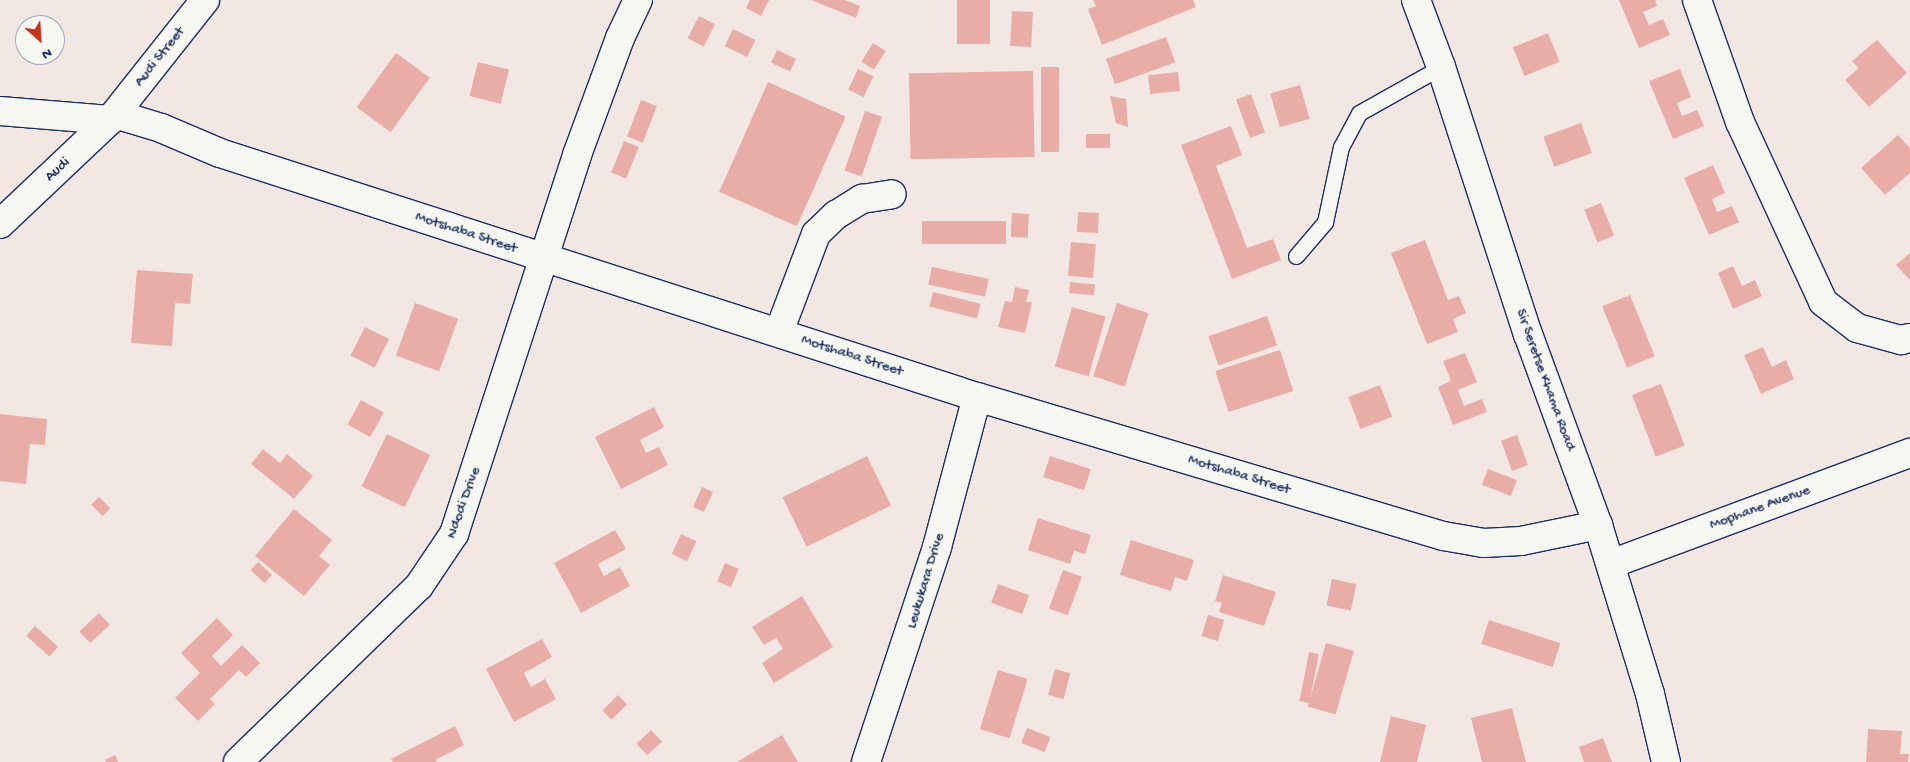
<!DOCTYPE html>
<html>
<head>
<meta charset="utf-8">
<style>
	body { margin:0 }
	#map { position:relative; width:1910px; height:762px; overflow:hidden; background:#f3e7e3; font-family:"Gochi Hand",sans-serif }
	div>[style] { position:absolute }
	.building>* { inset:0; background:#e8ada7; transform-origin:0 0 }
	.roads { filter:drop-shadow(1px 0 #1b2f5e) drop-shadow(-1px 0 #1b2f5e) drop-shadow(0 1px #1b2f5e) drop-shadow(0 -1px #1b2f5e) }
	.lane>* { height:15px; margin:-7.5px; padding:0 7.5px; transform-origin:7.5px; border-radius:7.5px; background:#f6f6f2 }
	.street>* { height:28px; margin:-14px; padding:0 14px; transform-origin:14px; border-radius:14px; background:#f6f6f2 }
	.secondary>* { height:28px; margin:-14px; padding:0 14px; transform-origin:14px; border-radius:14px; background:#f6f6f2 }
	span { translate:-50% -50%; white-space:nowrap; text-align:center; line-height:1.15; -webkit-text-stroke:4px #f6f6f2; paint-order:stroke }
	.street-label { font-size:15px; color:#1b2f5e }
	.north { position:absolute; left:15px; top:15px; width:50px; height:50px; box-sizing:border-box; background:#f6f6f2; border:1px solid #9ea6b7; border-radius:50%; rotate:154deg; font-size:14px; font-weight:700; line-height:20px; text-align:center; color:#1b2f5e }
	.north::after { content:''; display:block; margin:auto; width:18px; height:22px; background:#c8321e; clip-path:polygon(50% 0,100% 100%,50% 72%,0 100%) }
</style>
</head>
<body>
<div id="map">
	<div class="building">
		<i style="clip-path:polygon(750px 0,769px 0,761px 16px,746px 8px)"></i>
		<i style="clip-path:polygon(811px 0,845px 0,860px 6px,856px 18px)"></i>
		<i style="left:957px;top:0;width:33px;height:44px"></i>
		<i style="clip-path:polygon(1093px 0,1193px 0,1196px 7px,1102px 45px,1088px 9px,1096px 6px)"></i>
		<i style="clip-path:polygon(1619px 0,1655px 0,1657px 6px,1643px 12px,1649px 25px,1663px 19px,1670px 35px,1639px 48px)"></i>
		<i style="left:1012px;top:11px;width:21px;height:35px;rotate:3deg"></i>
		<i style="left:699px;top:16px;width:18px;height:25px;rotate:27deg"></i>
		<i style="left:733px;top:29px;width:25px;height:19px;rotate:26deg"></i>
		<i style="left:1548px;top:33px;width:31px;height:38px;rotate:68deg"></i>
		<i style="left:1166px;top:37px;width:27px;height:64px;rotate:70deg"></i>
		<i style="clip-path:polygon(1877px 40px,1907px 73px,1869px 107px,1845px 80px,1859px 68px,1852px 61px)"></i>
		<i style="left:873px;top:43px;width:15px;height:22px;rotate:32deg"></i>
		<i style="left:777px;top:50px;width:21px;height:14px;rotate:25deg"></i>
		<i style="left:396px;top:53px;width:42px;height:67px;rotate:36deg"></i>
		<i style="left:478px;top:62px;width:32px;height:35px;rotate:14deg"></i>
		<i style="left:1041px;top:67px;width:18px;height:85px"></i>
		<i style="left:858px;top:69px;width:17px;height:23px;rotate:25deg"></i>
		<i style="clip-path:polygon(1680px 69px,1691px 97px,1677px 103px,1682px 116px,1697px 110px,1704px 126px,1673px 139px,1649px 81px)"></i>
		<i style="left:1033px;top:71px;width:86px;height:124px;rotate:89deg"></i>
		<i style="left:1178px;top:72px;width:19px;height:30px;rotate:84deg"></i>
		<i style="left:768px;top:82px;width:85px;height:120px;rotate:24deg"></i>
		<i style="left:1300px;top:85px;width:35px;height:31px;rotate:74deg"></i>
		<i style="left:1251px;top:94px;width:41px;height:16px;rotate:70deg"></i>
		<i style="clip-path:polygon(1110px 96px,1126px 99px,1128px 127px,1116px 123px)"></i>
		<i style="left:641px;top:100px;width:17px;height:39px;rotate:21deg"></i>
		<i style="left:865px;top:111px;width:18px;height:63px;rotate:19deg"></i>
		<i style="left:1581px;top:123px;width:32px;height:40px;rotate:70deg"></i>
		<i style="clip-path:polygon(1231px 126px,1242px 155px,1216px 166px,1247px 248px,1273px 239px,1281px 260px,1232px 279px,1181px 145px)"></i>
		<i style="left:1086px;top:134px;width:24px;height:14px"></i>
		<i style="clip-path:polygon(1898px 135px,1910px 148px,1910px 173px,1885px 195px,1861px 168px)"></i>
		<i style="left:624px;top:141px;width:16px;height:34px;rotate:22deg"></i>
		<i style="clip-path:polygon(1713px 165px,1725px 193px,1712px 199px,1717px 212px,1732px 206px,1739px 222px,1709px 235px,1684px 178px)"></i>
		<i style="left:1601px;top:203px;width:35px;height:18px;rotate:68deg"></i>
		<i style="left:1078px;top:212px;width:21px;height:20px;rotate:3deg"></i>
		<i style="left:1012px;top:213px;width:17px;height:24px;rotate:3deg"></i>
		<i style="left:1006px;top:221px;width:23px;height:84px;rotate:90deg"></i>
		<i style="clip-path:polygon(1425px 240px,1448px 300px,1459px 296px,1466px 313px,1453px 319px,1458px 332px,1427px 344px,1391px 253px)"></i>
		<i style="left:1071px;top:242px;width:25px;height:34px;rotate:5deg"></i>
		<i style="clip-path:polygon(1910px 253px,1910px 280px,1896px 265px)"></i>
		<i style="clip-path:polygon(1733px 266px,1742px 286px,1755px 280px,1762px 296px,1733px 309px,1718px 273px)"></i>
		<i style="left:932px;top:267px;width:58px;height:18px;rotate:12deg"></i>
		<i style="clip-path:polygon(137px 270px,193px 274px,190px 304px,175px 303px,172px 346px,131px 343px)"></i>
		<i style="left:1070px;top:282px;width:25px;height:11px;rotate:5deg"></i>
		<i style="clip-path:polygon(1015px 287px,1029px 290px,1026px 302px,1032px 302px,1025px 333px,998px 327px,1005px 301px,1012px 302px)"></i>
		<i style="left:933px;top:292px;width:49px;height:15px;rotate:14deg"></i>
		<i style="left:1630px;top:295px;width:66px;height:30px;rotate:68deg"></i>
		<i style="left:415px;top:303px;width:46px;height:56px;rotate:20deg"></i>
		<i style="left:1117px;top:303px;width:33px;height:77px;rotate:18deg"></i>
		<i style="left:1072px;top:307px;width:35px;height:62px;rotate:16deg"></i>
		<i style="left:1267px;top:316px;width:31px;height:62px;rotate:71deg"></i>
		<i style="left:365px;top:327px;width:27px;height:32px;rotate:27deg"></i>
		<i style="clip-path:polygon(1763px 347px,1772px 367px,1786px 360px,1794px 379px,1761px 394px,1744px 355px)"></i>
		<i style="left:1280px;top:350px;width:43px;height:68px;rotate:72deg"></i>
		<i style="clip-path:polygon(1465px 353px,1477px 382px,1458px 390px,1464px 406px,1482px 399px,1487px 412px,1453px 425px,1438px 387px,1451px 381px,1443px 361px)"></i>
		<i style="left:1661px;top:384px;width:66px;height:31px;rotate:69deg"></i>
		<i style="left:1380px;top:385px;width:34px;height:34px;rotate:69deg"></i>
		<i style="left:361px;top:400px;width:26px;height:28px;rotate:29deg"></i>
		<i style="clip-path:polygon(654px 407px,664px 427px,640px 440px,646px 453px,659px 447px,668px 465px,621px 489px,595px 437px)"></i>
		<i style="clip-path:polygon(0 414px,47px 419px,45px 445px,30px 444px,26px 484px,0 481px)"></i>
		<i style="left:387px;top:434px;width:48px;height:58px;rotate:26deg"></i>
		<i style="left:1517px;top:435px;width:32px;height:17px;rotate:70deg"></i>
		<i style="clip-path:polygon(263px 449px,280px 463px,287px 454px,313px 476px,294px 499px,251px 464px)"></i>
		<i style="left:867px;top:456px;width:55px;height:94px;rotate:64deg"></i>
		<i style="left:1050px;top:456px;width:43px;height:22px;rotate:18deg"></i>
		<i style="left:1488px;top:469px;width:31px;height:17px;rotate:21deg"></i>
		<i style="left:702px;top:487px;width:12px;height:22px;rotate:24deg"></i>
		<i style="left:99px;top:497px;width:16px;height:11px;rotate:45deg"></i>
		<i style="clip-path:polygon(294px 509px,332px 540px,319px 556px,330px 565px,304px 596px,255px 556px)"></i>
		<i style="clip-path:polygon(1038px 518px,1091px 535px,1085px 554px,1074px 551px,1070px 564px,1028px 550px)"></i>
		<i style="clip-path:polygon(615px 530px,626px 549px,598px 564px,604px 576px,620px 567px,630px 586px,581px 613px,554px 563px)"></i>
		<i style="left:681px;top:534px;width:17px;height:22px;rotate:25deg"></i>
		<i style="clip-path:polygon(1131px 540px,1194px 560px,1187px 581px,1175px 577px,1171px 591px,1120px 575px)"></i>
		<i style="left:258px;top:562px;width:19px;height:11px;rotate:43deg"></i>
		<i style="left:725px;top:563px;width:15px;height:20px;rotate:23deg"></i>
		<i style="left:1063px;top:570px;width:20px;height:41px;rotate:20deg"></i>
		<i style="clip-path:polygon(1223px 575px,1276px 592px,1264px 626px,1219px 612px,1222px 603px,1215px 601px)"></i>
		<i style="left:1332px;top:579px;width:25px;height:27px;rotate:12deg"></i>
		<i style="left:998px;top:584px;width:33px;height:20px;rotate:20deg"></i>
		<i style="clip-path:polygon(802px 596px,833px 647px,774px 683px,762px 663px,783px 649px,776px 638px,764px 645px,752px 627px)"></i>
		<i style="left:99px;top:613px;width:16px;height:27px;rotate:47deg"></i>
		<i style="left:1208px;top:615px;width:17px;height:22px;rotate:17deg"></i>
		<i style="clip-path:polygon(217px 618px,233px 635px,212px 656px,221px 666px,242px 645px,260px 663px,246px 677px,239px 670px,210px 699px,215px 704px,198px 721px,175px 698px,200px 673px,181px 653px)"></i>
		<i style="left:1489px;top:620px;width:75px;height:25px;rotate:18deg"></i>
		<i style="left:35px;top:626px;width:31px;height:13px;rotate:42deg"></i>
		<i style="clip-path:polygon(542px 639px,552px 657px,524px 673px,531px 687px,545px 679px,556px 699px,514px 722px,486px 669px)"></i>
		<i style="left:1326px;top:643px;width:29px;height:66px;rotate:16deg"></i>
		<i style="left:1309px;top:652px;width:10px;height:50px;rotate:11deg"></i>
		<i style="left:1055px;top:669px;width:16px;height:27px;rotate:15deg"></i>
		<i style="left:998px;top:670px;width:31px;height:62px;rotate:17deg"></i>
		<i style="left:618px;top:695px;width:13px;height:22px;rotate:45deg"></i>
		<i style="clip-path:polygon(1512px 708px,1526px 762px,1482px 762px,1471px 718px)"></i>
		<i style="clip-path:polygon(1391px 716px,1426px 725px,1417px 762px,1380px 762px)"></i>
		<i style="clip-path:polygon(455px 726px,464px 745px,435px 760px,437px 762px,393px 762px,391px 759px)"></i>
		<i style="left:1027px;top:728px;width:25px;height:16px;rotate:21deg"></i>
		<i style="clip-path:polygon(1868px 729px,1902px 731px,1900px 754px,1909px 754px,1908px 762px,1866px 762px)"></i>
		<i style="left:651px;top:730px;width:16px;height:20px;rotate:47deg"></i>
		<i style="clip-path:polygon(782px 735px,798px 762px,737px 762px)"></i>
		<i style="clip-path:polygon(1603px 738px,1612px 762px,1584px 762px,1579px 747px)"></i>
		<i style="clip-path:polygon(115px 755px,118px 762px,106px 762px,105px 760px)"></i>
	</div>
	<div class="roads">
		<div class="lane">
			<i style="left:1296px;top:256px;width:45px;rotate:-49.5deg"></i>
			<i style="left:1325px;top:222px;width:77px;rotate:-78deg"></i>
			<i style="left:1341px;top:147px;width:38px;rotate:-62deg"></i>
			<i style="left:1359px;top:113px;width:94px;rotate:-29.3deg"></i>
		</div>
		<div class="street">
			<i style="left:1697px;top:0;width:129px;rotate:70.6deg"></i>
			<i style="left:1740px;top:122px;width:198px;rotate:65.2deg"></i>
			<i style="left:1823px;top:302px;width:43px;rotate:37.4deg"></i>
			<i style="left:1857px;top:328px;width:46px;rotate:15.3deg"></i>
			<i style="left:1901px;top:340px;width:9px;rotate:-13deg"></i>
			<i style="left:0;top:111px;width:110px;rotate:4.7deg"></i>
			<i style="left:115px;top:114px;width:48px;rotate:16.9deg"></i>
			<i style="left:161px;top:128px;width:64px;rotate:23deg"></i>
			<i style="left:220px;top:153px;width:795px;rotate:17.87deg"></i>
			<i style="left:977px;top:397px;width:486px;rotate:16.6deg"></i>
			<i style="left:1443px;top:536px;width:42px;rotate:9.7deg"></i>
			<i style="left:1484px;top:543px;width:37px;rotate:-3deg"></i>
			<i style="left:1521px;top:541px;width:79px;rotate:-11.7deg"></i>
			<i style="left:0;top:224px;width:151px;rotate:-43.4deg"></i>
			<i style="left:110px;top:120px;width:153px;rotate:-51.6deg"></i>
			<i style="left:779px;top:332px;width:105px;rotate:-69.3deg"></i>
			<i style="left:816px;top:234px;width:28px;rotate:-44deg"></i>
			<i style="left:836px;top:215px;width:31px;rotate:-32deg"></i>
			<i style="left:862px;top:199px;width:30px;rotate:-9deg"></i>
			<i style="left:1611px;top:564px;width:319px;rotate:-20.4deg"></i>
			<i style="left:238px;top:762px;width:252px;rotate:-44.2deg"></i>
			<i style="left:419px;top:586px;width:63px;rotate:-56.1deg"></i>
			<i style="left:454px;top:534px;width:398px;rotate:-72deg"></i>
			<i style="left:577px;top:155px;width:125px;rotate:-69.8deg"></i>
			<i style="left:620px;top:38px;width:42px;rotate:-64.7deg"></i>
			<i style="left:866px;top:762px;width:226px;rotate:-71.7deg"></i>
			<i style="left:937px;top:547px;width:155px;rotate:-75.1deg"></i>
		</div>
		<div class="secondary">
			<i style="left:1416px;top:0;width:72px;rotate:69.5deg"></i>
			<i style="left:1441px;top:67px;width:281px;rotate:72deg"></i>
			<i style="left:1528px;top:334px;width:203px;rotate:69.9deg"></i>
			<i style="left:1598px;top:525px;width:177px;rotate:72.9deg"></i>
			<i style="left:1650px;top:694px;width:70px;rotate:76.8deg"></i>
		</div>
	</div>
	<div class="street-label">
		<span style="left:160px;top:57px;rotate:-52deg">Audi Street</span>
		<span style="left:58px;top:170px;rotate:-43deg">Audi</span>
		<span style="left:466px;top:233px;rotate:18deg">Motshaba Street</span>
		<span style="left:852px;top:356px;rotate:18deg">Motshaba Street</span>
		<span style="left:1545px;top:380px;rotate:70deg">Sir Seretse Khama Road</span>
		<span style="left:1239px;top:475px;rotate:17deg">Motshaba Street</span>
		<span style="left:464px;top:503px;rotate:-70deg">Ndodi Drive</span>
		<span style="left:1760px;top:508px;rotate:-20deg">Mophane Avenue</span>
		<span style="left:926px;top:581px;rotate:-73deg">Leukukara Drive</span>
	</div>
	<div class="north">N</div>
</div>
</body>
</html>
